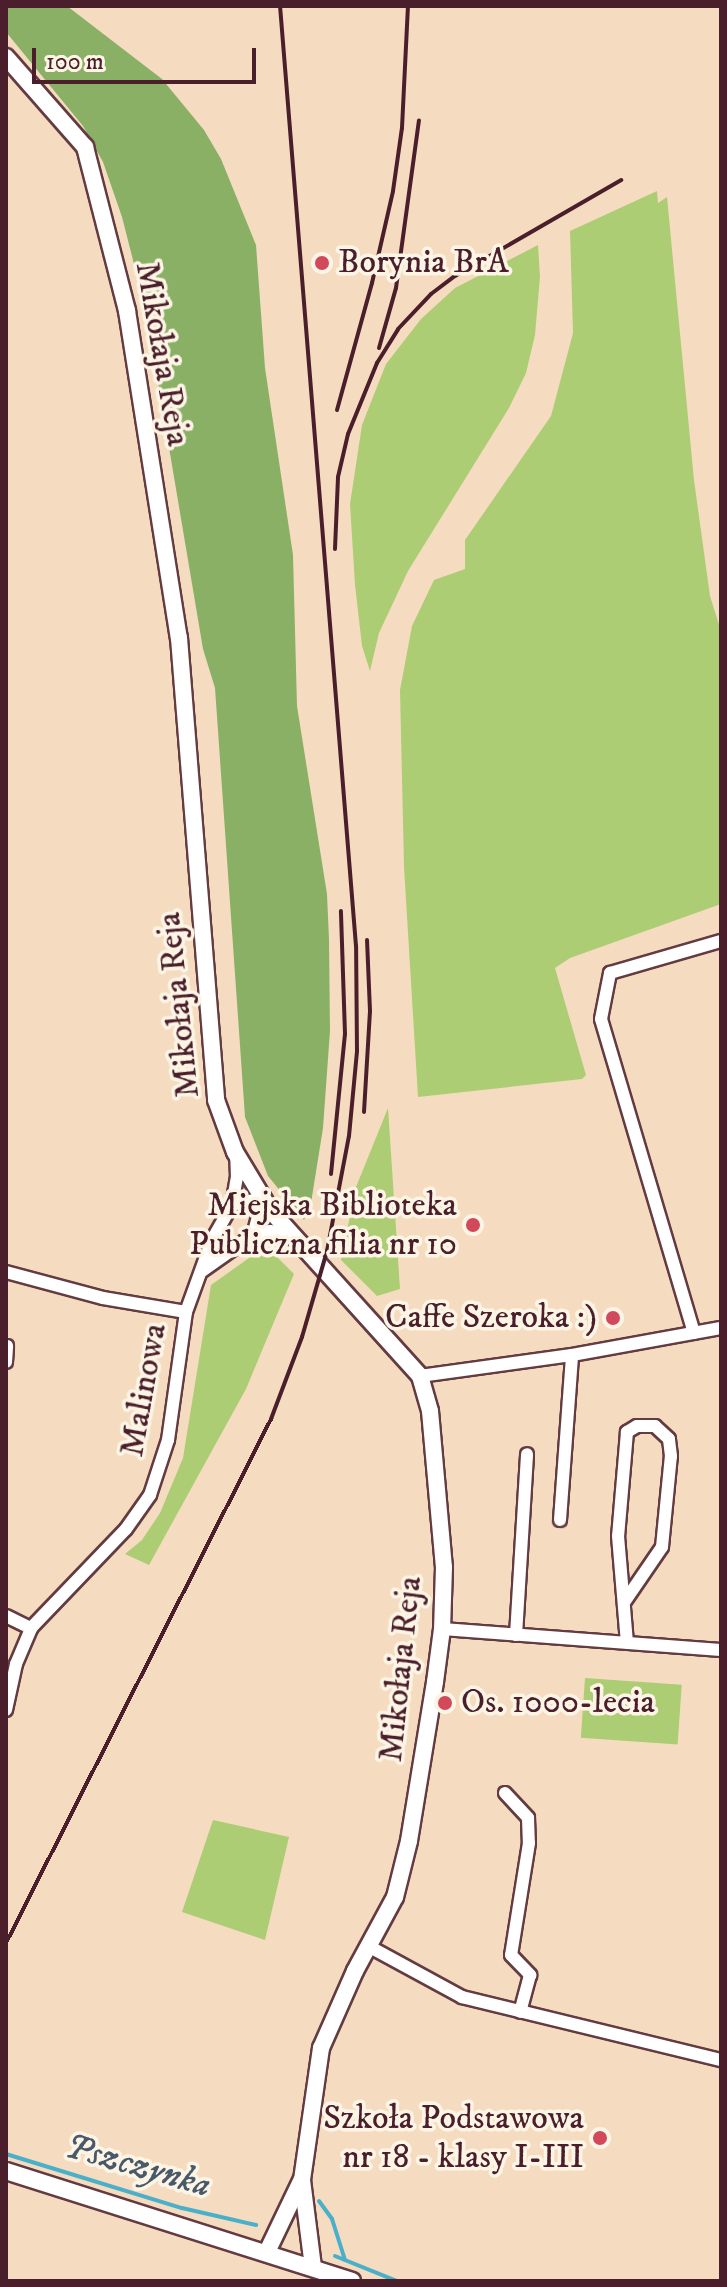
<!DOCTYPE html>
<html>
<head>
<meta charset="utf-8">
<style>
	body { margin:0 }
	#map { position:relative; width:727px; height:2287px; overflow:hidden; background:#f5dcc0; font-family:"IM FELL DW Pica",serif }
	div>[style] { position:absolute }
	.green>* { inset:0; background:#adcd74; transform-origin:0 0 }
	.forest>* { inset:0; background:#8ab066 }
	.stream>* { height:4px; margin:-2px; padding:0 2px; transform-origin:2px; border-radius:2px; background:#4ab0c9 }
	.roads { filter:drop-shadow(2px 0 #643b41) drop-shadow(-2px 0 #643b41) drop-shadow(0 2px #643b41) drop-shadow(0 -2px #643b41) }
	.street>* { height:12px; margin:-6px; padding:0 6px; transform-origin:6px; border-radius:6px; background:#fff }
	.secondary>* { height:16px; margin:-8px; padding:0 8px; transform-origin:8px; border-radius:8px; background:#fff }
	.rail>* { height:4px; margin:-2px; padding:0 2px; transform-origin:2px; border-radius:2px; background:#4a1f2b }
	.dots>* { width:22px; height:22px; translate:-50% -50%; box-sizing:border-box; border:4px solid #fcf5e5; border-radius:50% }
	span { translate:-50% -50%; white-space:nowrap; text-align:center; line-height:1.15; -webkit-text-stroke:7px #fcf5e5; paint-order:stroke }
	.poi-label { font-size:34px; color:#4a1f2b }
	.left { translate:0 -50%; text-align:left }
	.right { translate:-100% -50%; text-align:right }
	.street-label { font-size:34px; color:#4a1f2b }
	.water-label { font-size:36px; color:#4a596a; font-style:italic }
	.frame { position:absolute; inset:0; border:8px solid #4a1f2b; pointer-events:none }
	.scale { position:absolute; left:32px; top:48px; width:224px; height:36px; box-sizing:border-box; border:4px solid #4a1f2b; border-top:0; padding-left:10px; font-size:24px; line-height:28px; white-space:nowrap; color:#4a1f2b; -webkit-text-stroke:6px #fcf5e5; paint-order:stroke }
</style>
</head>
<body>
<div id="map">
	<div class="green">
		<i style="clip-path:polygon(657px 191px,658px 203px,667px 197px,694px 480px,710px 596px,721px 631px,721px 904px,570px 958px,555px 968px,586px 1075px,582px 1079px,418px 1097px,404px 867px,400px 690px,412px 626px,434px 580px,465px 569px,465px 540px,551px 416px,573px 333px,570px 231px)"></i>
		<i style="clip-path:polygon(538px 245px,540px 277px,535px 335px,526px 373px,509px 408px,408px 571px,379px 633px,370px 671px,362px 646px,355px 585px,350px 504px,362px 425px,386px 364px,421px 319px,455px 288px)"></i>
		<i style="clip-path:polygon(388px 1108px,400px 1289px,377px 1296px,341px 1260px,356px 1187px)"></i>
		<i style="clip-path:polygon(266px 1246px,294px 1274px,246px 1389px,149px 1565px,125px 1554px,142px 1540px,160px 1513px,183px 1458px,211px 1285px)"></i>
		<i style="left:585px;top:1678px;width:97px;height:60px;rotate:4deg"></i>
		<i style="clip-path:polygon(213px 1820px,289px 1837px,265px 1940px,182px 1912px)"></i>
	</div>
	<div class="forest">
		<i style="clip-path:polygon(6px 6px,67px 6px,162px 79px,204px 130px,221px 159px,256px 245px,265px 368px,293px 555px,297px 706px,327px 894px,329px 939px,330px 1031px,323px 1128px,311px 1203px,304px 1220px,268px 1176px,245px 1117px,215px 688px,203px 649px,146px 311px,122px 217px,103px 162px,83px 126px,6px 32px)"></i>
	</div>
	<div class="stream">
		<i style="left:6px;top:2154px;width:184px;rotate:17.1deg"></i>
		<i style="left:182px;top:2208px;width:76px;rotate:12.9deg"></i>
		<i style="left:319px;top:2201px;width:22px;rotate:54deg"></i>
		<i style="left:332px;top:2219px;width:43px;rotate:72.4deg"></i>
		<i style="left:335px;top:2256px;width:67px;rotate:22deg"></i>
	</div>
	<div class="roads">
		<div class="street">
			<i style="left:232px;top:1205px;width:27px;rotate:-80deg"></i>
			<i style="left:237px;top:1178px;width:23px;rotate:-92deg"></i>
			<i style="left:253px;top:1235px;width:17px;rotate:-13deg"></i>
			<i style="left:270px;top:1231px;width:18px;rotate:9deg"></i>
			<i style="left:6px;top:1272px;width:100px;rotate:15deg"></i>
			<i style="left:103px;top:1298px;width:84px;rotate:9.6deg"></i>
			<i style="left:694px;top:1333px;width:327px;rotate:-106.5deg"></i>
			<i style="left:601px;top:1019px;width:47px;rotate:-78.9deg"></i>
			<i style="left:610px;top:973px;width:116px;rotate:-16.1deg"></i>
			<i style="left:6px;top:1362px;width:16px;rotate:-86deg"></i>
			<i style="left:420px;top:1376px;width:153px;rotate:-7.9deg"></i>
			<i style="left:572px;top:1355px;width:151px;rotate:-10.3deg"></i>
			<i style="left:560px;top:1520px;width:165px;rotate:-85.8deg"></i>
			<i style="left:625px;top:1601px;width:65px;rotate:-55.6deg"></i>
			<i style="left:662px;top:1547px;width:91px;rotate:-84.4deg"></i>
			<i style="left:671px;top:1456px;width:17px;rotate:-97deg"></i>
			<i style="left:669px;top:1439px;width:19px;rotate:-137deg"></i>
			<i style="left:655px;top:1426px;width:18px;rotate:180deg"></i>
			<i style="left:637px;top:1426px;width:12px;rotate:149deg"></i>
			<i style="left:627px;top:1432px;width:104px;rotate:94.9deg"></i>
			<i style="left:618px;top:1536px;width:107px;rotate:85.2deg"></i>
			<i style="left:6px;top:1616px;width:28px;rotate:26deg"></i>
			<i style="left:442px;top:1629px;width:280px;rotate:4.3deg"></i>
			<i style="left:516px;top:1635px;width:181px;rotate:-86.5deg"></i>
			<i style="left:6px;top:1710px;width:47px;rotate:-77.7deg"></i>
			<i style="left:16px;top:1664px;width:39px;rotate:-67deg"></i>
			<i style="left:31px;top:1628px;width:137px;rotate:-46.2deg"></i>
			<i style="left:126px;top:1529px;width:42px;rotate:-54.8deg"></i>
			<i style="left:150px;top:1495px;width:58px;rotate:-71.9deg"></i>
			<i style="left:168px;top:1440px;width:129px;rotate:-82deg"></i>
			<i style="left:186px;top:1312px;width:77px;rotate:-70.1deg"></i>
			<i style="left:212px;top:1240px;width:40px;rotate:-60.3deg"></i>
			<i style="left:232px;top:1205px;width:32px;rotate:-13deg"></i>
			<i style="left:263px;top:1198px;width:38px;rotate:105deg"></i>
			<i style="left:253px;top:1235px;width:62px;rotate:144.8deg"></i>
			<i style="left:505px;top:1793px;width:34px;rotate:47deg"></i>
			<i style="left:528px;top:1818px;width:25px;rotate:88deg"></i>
			<i style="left:529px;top:1843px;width:113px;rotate:99.1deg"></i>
			<i style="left:511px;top:1955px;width:28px;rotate:46deg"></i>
			<i style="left:530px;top:1975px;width:38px;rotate:105deg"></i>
			<i style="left:370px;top:1947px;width:105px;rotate:28.5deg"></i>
			<i style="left:462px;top:1997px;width:267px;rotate:13.7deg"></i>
		</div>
		<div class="secondary">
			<i style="left:6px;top:57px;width:120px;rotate:48.7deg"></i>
			<i style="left:85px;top:147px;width:169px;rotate:75.6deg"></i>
			<i style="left:127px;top:311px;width:331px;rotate:81deg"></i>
			<i style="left:179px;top:638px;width:463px;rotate:85.4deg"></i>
			<i style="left:216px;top:1100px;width:55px;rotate:69.9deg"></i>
			<i style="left:235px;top:1152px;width:68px;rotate:58.9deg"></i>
			<i style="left:270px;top:1210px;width:224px;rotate:47.9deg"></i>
			<i style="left:420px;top:1376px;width:36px;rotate:74deg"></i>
			<i style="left:430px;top:1411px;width:157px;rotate:84.9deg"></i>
			<i style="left:444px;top:1567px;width:62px;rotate:91.8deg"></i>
			<i style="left:442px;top:1629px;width:53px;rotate:97.5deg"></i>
			<i style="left:435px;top:1682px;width:161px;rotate:99.3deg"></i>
			<i style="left:409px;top:1841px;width:58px;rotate:104deg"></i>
			<i style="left:395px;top:1897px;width:84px;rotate:118.4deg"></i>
			<i style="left:355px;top:1971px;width:84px;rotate:113.8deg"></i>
			<i style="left:321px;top:2048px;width:133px;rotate:98.2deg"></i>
			<i style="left:302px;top:2180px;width:88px;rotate:82.8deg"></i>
			<i style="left:6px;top:2171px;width:363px;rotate:17.6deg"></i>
			<i style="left:267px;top:2252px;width:79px;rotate:-64.4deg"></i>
		</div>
	</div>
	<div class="rail">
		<i style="left:379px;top:348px;width:62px;rotate:-74.2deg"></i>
		<i style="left:396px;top:288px;width:169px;rotate:-82.2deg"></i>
		<i style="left:337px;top:410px;width:132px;rotate:-74.6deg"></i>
		<i style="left:372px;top:283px;width:94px;rotate:-77.1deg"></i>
		<i style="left:393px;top:191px;width:64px;rotate:-81.9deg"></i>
		<i style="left:402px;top:128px;width:122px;rotate:-87.2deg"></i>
		<i style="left:335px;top:549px;width:72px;rotate:-87.6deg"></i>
		<i style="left:338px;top:477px;width:44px;rotate:-76.9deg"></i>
		<i style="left:348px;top:434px;width:77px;rotate:-67.8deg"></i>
		<i style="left:377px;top:363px;width:40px;rotate:-58deg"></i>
		<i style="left:398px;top:329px;width:48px;rotate:-46.7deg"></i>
		<i style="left:431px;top:294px;width:30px;rotate:-37deg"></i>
		<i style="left:455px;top:276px;width:192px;rotate:-30deg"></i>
		<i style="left:364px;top:1112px;width:101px;rotate:-86.6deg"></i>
		<i style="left:370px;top:1011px;width:71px;rotate:-92.4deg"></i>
		<i style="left:331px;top:1174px;width:141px;rotate:-84.3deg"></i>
		<i style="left:345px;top:1034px;width:123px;rotate:-91.9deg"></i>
		<i style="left:6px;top:1943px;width:587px;rotate:-63.17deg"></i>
		<i style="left:271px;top:1419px;width:88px;rotate:-69.3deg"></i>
		<i style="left:302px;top:1337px;width:90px;rotate:-73.8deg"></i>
		<i style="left:327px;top:1251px;width:117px;rotate:-79.2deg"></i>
		<i style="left:349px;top:1136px;width:85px;rotate:-84.6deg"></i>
		<i style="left:357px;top:1051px;width:105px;rotate:-90.5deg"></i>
		<i style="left:356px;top:946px;width:943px;rotate:-94.62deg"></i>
	</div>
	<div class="dots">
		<i style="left:322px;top:263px;background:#d1495b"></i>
		<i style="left:473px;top:1225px;background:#d1495b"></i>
		<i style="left:613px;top:1318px;background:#d1495b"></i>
		<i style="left:445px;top:1703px;background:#d1495b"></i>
		<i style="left:600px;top:2138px;background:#d1495b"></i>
	</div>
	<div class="poi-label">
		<span class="left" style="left:338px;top:263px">Borynia BrA</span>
		<span class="right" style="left:457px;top:1225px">Miejska Biblioteka<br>Publiczna filia nr 10</span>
		<span class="right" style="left:597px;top:1318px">Caffe Szeroka :)</span>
		<span class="left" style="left:461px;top:1703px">Os. 1000-lecia</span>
		<span class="right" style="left:584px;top:2138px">Szkoła Podstawowa<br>nr 18 - klasy I-III</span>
	</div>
	<div class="street-label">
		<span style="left:162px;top:354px;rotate:80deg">Mikołaja Reja</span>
		<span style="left:179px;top:1005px;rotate:-96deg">Mikołaja Reja</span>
		<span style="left:144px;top:1390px;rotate:-80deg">Malinowa</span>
		<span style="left:401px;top:1669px;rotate:-84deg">Mikołaja Reja</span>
	</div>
	<div class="water-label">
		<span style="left:138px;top:2166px;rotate:16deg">Pszczynka</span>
	</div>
	<div class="frame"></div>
	<div class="scale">100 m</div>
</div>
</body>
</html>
